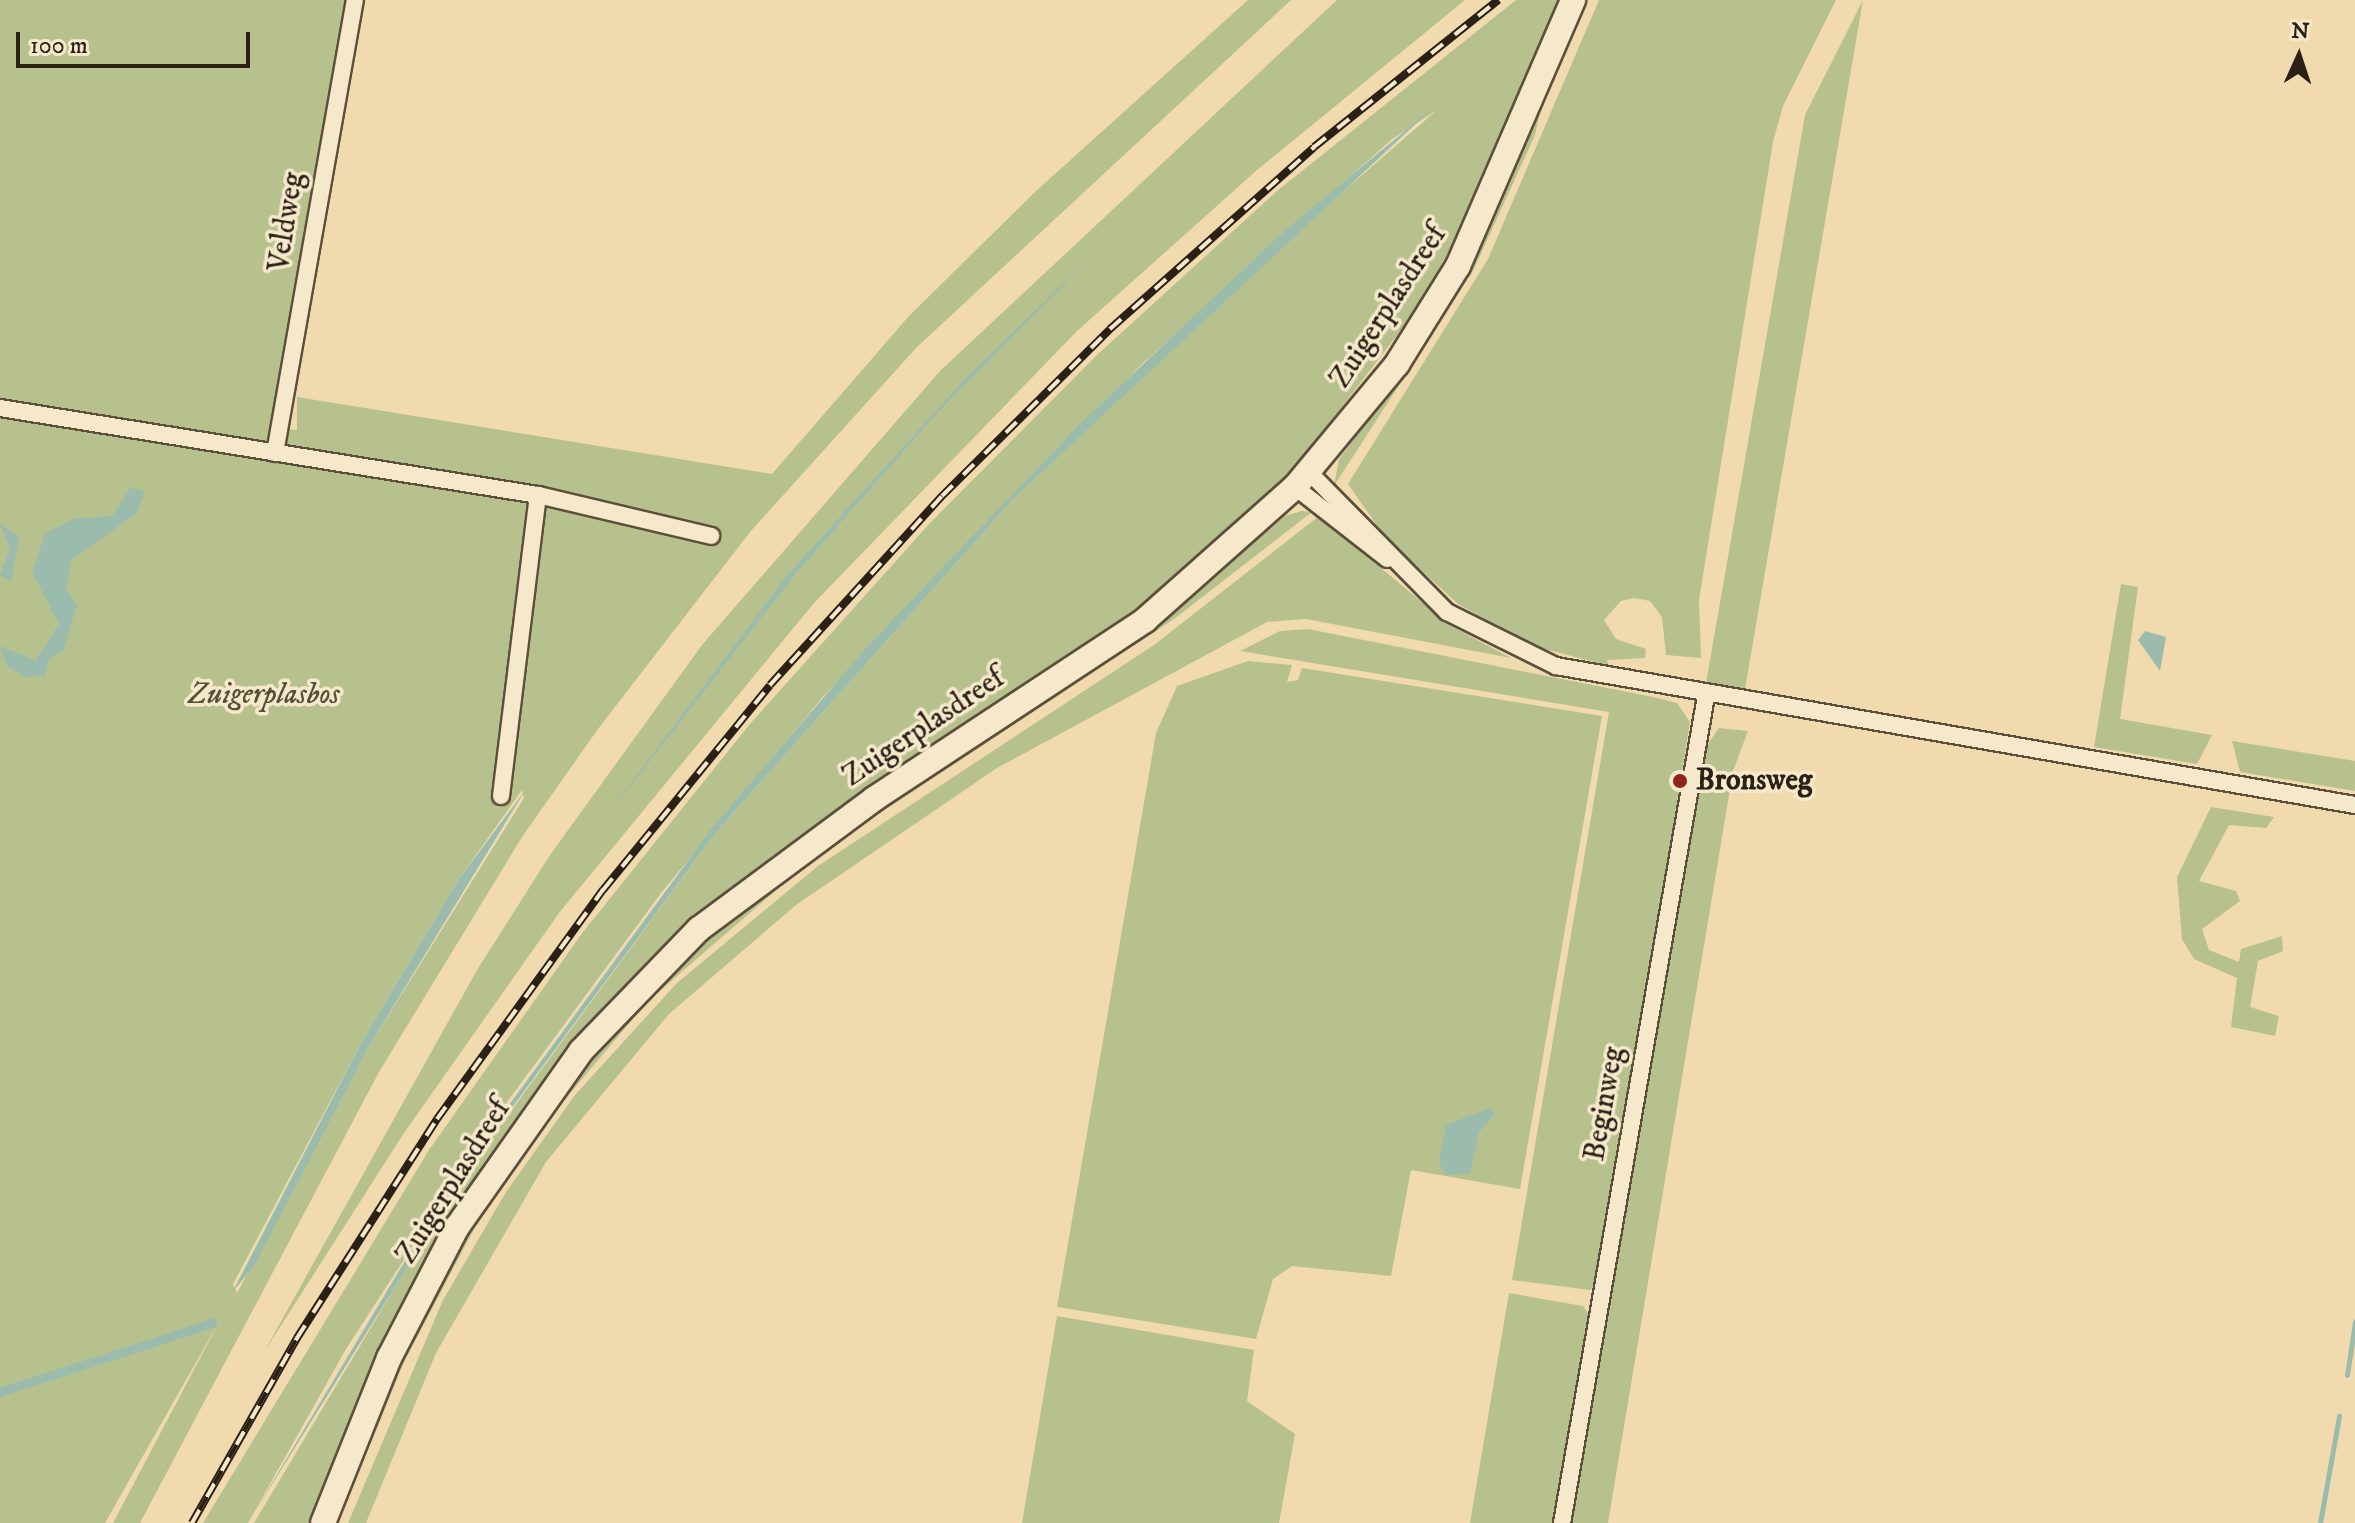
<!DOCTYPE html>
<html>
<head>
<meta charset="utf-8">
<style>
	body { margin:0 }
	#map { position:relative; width:2355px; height:1523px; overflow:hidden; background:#f1dbae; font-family:"IM FELL DW Pica",serif }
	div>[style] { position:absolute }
	.green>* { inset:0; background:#b6c18e }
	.water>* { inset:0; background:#9bbbad; transform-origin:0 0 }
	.stream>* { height:5px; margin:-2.5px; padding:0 2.5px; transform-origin:2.5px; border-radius:2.5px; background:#9bbbad }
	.roads { filter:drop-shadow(2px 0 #5c4f3c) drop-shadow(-2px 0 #5c4f3c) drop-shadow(0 2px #5c4f3c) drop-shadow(0 -2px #5c4f3c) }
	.street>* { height:16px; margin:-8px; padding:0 8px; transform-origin:8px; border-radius:8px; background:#f6e8ca }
	.secondary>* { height:24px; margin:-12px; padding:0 12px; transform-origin:12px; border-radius:12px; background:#f6e8ca }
	.rail>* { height:8px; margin-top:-4px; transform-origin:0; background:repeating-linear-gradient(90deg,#f6e8ca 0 15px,#2a2016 0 30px); box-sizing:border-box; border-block:2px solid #2a2016 }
	.dots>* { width:22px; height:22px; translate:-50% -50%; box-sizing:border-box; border:4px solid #f6e8ca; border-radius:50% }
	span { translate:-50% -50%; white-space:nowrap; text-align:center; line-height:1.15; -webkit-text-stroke:7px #f6e8ca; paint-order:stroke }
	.street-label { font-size:30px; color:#2a2016 }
	.park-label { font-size:30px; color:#54503a; font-style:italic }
	.poi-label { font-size:30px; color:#2a2016; font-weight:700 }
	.left { translate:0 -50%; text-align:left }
	.north { position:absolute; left:2259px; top:16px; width:80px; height:80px; -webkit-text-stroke:6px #f6e8ca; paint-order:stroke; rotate:3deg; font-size:22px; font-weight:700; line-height:32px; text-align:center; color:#2a2016 }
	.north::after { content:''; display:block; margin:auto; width:28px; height:36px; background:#2a2016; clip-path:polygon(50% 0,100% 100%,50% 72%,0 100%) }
	.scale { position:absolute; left:16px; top:32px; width:234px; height:36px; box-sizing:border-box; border:4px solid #2a2016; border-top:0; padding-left:10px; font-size:24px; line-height:28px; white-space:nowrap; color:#2a2016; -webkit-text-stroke:6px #f6e8ca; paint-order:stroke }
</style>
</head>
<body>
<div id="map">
	<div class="green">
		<i style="clip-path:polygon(evenodd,0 0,348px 0,281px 429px,297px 430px,297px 397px,772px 474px,909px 316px,1036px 191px,1248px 0,1291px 0,916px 348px,750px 532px,598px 729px,522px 837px,379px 1072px,140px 1523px,113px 1523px,220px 1320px,105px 1523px,0 1523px,0 0,522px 790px,524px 798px,368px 1048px,237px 1293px,233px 1284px,360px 1045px,459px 879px,522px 790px)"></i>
		<i style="clip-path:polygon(1337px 0,1465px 0,1257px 170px,1076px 332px,814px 603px,559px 913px,404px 1133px,264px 1352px,477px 970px,550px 855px,702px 645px,940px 371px)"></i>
		<i style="clip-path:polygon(1516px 0,1560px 0,1559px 14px,1478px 201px,1411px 317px,1295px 468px,1179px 583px,821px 824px,537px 1093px,456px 1211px,313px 1523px,254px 1523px,455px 1187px,717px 831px,1016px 496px,1216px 302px,1437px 110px,1392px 139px,1141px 365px,822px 698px,661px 893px,499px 1113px,346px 1349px,248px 1523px,203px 1523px,429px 1150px,583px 932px,750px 724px,929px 524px,1097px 355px,1277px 191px)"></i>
		<i style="clip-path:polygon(1599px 0,1836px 0,1783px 106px,1773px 142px,1699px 600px,1701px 658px,1666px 655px,1662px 617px,1650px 601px,1634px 598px,1621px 601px,1604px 620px,1616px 639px,1646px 649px,1645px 658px,1607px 660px,1609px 666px,1534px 646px,1458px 604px,1385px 537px,1348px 484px,1488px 259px)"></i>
		<i style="clip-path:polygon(1863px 0,1745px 689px,1706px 683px,1805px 115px)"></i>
		<i style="clip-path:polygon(1544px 95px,1535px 135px,1474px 269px,1334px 486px,1339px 459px,1407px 369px,1498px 202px)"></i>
		<i style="clip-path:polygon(1302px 511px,1312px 512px,1174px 619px,818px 854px,648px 1001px,540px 1129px,475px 1227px,404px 1362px,338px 1523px,332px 1523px,387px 1386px,456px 1247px,566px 1084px,686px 954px,771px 882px,1167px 616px,1285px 516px)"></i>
		<i style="clip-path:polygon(1319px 516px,1449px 625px,1511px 658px,1306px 619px,1267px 622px,997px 768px,796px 905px,669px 1014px,546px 1162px,436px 1353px,366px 1523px,348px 1523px,443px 1300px,506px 1192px,575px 1095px,677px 983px,818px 866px,1154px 645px)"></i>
		<i style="clip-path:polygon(2121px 584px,2138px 587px,2120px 719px,2212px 735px,2197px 764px,2094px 747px)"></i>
		<i style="clip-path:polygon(1308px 629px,1653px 697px,1677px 703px,1690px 722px,1599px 1282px,1590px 1290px,1512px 1280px,1609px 712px,1240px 651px,1280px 631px)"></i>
		<i style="clip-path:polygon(1248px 661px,1292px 665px,1287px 682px,1298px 680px,1302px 668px,1602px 716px,1520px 1189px,1411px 1170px,1391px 1276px,1292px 1266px,1273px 1279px,1256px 1339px,1057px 1307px,1156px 733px,1177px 686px)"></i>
		<i style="clip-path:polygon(1719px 728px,1748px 731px,1733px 771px,1608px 1523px,1570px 1523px,1703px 751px)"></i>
		<i style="clip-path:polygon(2232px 741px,2355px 761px,2355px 791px,2240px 772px)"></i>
		<i style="clip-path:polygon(2211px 807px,2274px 817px,2266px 828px,2229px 825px,2199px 881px,2236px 891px,2240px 901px,2202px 929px,2209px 950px,2239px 962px,2241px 949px,2282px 936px,2283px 951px,2258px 961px,2250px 1007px,2279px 1016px,2275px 1036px,2231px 1027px,2237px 978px,2194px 959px,2182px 939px,2177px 877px)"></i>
		<i style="clip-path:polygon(1509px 1293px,1583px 1306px,1592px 1319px,1556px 1523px,1470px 1523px)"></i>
		<i style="clip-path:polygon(1057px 1316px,1254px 1350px,1247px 1401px,1295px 1434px,1279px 1523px,1022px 1523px)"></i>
	</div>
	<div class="water">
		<i style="clip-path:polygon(1436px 105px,1016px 496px,717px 831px,479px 1152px,248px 1523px,451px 1184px,712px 828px,866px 648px,1082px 422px,1281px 234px)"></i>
		<i style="clip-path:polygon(1106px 242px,937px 413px,797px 572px,592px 835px,789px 573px,967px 377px)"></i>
		<i style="clip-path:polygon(131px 487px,145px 492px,137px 513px,71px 560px,66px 590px,77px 605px,63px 651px,49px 658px,45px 676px,25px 677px,7px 666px,0 646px,36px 660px,59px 624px,32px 572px,45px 534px,72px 519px,112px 516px)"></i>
		<i style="clip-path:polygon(0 524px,19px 536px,11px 582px,0 576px,10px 549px)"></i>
		<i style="clip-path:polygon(2145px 631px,2166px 637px,2160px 671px,2138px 640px)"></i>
		<i style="clip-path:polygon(526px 789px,368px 1048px,255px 1264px,232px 1293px,360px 1045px,459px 879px)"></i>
		<i style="clip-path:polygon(1491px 1108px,1494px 1115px,1479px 1132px,1470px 1173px,1446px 1175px,1439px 1163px,1446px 1125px)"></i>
		<i style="left:215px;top:1318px;width:9px;height:233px;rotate:72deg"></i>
	</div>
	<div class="stream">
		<i style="left:2347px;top:1375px;width:54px;rotate:-81.4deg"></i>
		<i style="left:2320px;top:1523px;width:109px;rotate:-79.9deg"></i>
	</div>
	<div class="roads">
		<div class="street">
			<i style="left:0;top:408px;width:545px;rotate:9.19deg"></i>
			<i style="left:538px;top:495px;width:178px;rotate:13.3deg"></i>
			<i style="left:275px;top:453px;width:460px;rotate:-80deg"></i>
			<i style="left:1309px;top:472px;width:197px;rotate:45.4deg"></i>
			<i style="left:1447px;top:612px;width:122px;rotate:26.4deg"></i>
			<i style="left:1556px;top:666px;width:811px;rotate:9.87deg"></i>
			<i style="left:1295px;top:487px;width:117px;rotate:38deg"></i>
			<i style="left:501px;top:796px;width:303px;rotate:-83deg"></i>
			<i style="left:1562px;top:1523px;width:839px;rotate:-80.12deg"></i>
		</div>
		<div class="secondary">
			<i style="left:323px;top:1523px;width:178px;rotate:-68.2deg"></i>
			<i style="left:389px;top:1358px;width:148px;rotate:-62.6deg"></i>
			<i style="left:457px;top:1227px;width:215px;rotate:-54.8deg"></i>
			<i style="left:581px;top:1051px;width:170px;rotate:-46deg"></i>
			<i style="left:699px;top:929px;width:218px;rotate:-36.6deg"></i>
			<i style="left:874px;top:799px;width:325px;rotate:-33.4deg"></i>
			<i style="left:1145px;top:620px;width:200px;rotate:-41.6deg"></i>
			<i style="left:1295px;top:487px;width:160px;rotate:-50.3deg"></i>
			<i style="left:1397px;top:364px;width:115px;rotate:-58.1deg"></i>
			<i style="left:1458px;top:266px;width:290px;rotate:-66.6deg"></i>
		</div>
	</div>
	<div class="rail">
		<i style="left:192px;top:1523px;width:213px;rotate:-60.4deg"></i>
		<i style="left:297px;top:1338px;width:260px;rotate:-57.4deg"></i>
		<i style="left:437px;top:1119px;width:283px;rotate:-54.1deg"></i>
		<i style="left:603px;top:890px;width:264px;rotate:-50.8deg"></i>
		<i style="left:770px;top:685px;width:256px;rotate:-47.7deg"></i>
		<i style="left:942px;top:496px;width:237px;rotate:-44.8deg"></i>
		<i style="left:1110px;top:329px;width:273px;rotate:-41.7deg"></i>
		<i style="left:1314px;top:147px;width:236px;rotate:-38.6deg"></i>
	</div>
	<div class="dots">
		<i style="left:1680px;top:781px;background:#8f2418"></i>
	</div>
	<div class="street-label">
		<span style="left:287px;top:222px;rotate:-81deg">Veldweg</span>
		<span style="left:1389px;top:307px;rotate:-57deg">Zuigerplasdreef</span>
		<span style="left:924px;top:728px;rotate:-34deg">Zuigerplasdreef</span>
		<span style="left:1605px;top:1104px;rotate:-80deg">Beginweg</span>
		<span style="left:454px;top:1182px;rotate:-58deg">Zuigerplasdreef</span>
	</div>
	<div class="park-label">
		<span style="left:264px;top:695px">Zuigerplasbos</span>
	</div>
	<div class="poi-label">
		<span class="left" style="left:1696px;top:781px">Bronsweg</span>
	</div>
	<div class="north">N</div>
	<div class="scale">100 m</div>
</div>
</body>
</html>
